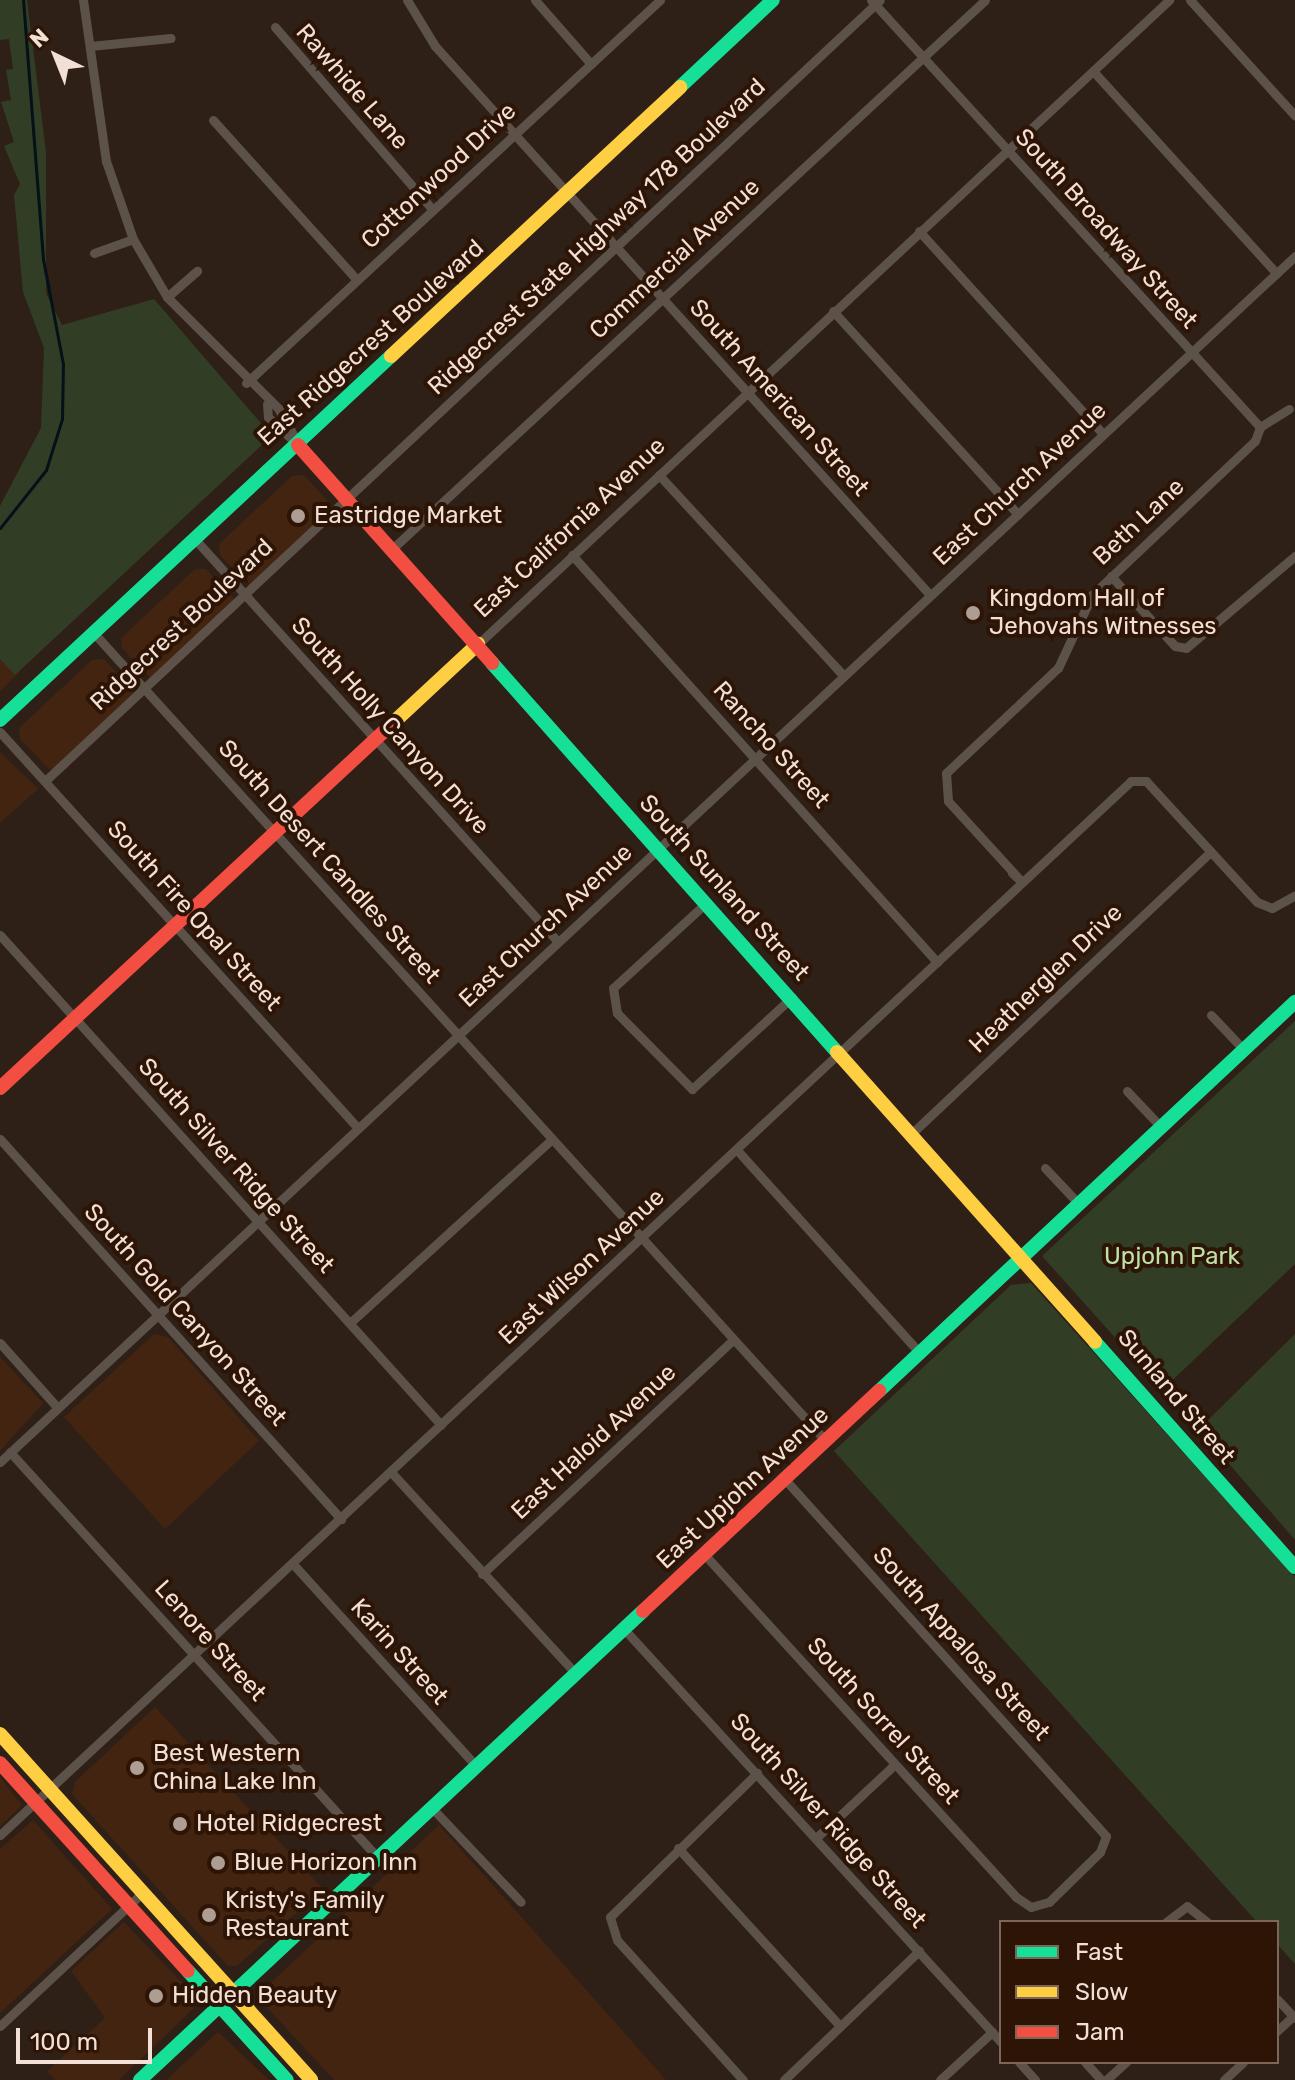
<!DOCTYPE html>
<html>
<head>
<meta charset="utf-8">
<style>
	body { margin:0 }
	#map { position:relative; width:1295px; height:2080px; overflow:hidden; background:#2e2017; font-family:Rubik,sans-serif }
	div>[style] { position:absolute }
	.built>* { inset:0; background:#432411 }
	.green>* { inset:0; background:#323d26 }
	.stream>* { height:3px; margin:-1.5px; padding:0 1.5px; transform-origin:1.5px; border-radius:1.5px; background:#041119 }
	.street>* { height:9px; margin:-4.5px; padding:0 4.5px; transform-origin:4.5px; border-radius:4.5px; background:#5d5249 }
	.fast>* { height:14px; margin:-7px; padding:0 7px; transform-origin:7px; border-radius:7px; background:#16e098 }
	.slow>* { height:14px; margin:-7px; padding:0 7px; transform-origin:7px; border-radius:7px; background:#ffcf43 }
	.jam>* { height:14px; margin:-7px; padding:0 7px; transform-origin:7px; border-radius:7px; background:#f24e42 }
	.dots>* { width:22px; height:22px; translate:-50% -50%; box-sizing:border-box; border:4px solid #2d1405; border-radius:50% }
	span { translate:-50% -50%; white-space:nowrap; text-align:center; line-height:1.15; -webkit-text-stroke:8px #2d1405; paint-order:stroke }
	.street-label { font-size:24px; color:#f2e0d6 }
	.poi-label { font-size:24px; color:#f2e0d6 }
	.left { translate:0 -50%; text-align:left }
	.park-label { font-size:24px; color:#bee1a7 }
	.legend { position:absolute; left:999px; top:1920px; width:280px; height:144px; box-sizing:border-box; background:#2d1405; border:2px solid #7c6659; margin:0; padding:10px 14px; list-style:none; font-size:24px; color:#f2e0d6 }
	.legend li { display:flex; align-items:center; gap:16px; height:40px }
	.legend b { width:40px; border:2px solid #7c6659 }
	.north { position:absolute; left:16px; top:16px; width:80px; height:80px; -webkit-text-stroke:6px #2d1405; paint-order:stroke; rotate:317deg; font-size:22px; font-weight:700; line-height:32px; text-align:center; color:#f2e0d6 }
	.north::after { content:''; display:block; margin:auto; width:28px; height:36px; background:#f2e0d6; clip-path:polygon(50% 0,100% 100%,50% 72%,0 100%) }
	.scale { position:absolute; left:16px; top:2028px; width:136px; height:36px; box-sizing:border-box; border:4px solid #f2e0d6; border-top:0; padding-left:10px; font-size:24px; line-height:28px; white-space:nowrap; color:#f2e0d6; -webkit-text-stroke:6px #2d1405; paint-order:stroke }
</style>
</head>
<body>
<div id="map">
	<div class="built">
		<i style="clip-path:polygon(304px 475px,338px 512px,253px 590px,220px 555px,219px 544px,292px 476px)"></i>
		<i style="clip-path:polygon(195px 569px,206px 569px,241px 606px,156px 684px,122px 648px,121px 638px)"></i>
		<i style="clip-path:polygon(0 650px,20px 672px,0 691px)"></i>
		<i style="clip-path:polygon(104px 659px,138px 696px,54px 774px,20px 739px,19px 728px,92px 660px)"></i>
		<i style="clip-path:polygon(0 752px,38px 789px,0 823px)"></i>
		<i style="clip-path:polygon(154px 1334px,168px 1337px,259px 1441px,165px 1529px,64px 1417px)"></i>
		<i style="clip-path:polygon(0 1357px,43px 1403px,0 1451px)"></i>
		<i style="clip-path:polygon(155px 1707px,323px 1889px,237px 1966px,228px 1966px,72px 1794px,75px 1782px)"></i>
		<i style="clip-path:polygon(0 1777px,22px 1805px,0 1826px)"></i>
		<i style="clip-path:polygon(33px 1820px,112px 1909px,0 2013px,0 1849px)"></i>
		<i style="clip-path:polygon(439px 1825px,525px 1921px,666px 2080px,334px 2080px,262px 2002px,262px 1991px)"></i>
		<i style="clip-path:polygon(124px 1922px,195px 1996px,194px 2008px,119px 2080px,55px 2080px,47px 2071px,105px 2018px,71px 1971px)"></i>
		<i style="clip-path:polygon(218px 2032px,269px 2080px,166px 2080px)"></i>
	</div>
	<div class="green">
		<i style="clip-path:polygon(0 0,27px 0,46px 152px,46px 293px,62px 325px,154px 299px,266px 429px,265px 442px,15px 675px,0 659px,0 506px,41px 428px,44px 348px,23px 292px,14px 195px,20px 184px,4px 146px,14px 142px,1px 102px,11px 100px,6px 70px,13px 69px,9px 39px,0 40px)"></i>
		<i style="clip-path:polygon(1295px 1021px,1295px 1264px,1162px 1390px,1042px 1256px)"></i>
		<i style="clip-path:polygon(1031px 1283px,1295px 1577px,1295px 1964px,1277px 1944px,1277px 1922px,1257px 1922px,834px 1451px,1011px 1285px)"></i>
		<i style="clip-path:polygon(1295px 1334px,1295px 1540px,1199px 1429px)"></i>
	</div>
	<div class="stream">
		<i style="left:0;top:528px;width:74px;rotate:-51.6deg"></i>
		<i style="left:46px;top:470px;width:53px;rotate:-72.6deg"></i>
		<i style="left:62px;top:419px;width:55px;rotate:-89deg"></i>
		<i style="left:63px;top:364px;width:107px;rotate:-100.8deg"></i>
		<i style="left:43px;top:259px;width:260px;rotate:-94.4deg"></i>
	</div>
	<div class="street">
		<i style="left:83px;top:0;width:163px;rotate:81.9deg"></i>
		<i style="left:106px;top:161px;width:83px;rotate:70.9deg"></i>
		<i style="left:133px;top:239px;width:67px;rotate:59.6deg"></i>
		<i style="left:167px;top:297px;width:157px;rotate:45deg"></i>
		<i style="left:278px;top:408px;width:40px;rotate:60.3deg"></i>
		<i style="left:407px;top:0;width:54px;rotate:58.7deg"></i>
		<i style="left:435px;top:46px;width:739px;rotate:47.96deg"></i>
		<i style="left:535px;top:0;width:85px;rotate:48.8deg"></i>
		<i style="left:871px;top:0;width:578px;rotate:47.67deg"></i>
		<i style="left:1190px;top:0;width:156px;rotate:47.8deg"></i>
		<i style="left:275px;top:27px;width:240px;rotate:49.2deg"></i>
		<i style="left:90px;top:46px;width:81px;rotate:-5.6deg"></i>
		<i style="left:1093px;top:71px;width:273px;rotate:47.8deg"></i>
		<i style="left:213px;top:120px;width:215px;rotate:48deg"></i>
		<i style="left:919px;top:231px;width:274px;rotate:47.8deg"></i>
		<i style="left:94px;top:253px;width:41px;rotate:-19.7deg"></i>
		<i style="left:167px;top:297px;width:40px;rotate:-41deg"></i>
		<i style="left:833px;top:311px;width:275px;rotate:47.7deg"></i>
		<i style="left:246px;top:383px;width:564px;rotate:-42.77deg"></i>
		<i style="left:267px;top:404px;width:13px;rotate:86deg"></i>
		<i style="left:268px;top:417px;width:41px;rotate:43deg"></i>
		<i style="left:659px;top:475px;width:273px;rotate:47.4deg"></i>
		<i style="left:844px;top:676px;width:16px;rotate:-133deg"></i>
		<i style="left:193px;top:537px;width:545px;rotate:47.97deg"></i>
		<i style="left:392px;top:549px;width:808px;rotate:-42.79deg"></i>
		<i style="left:572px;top:555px;width:547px;rotate:48.11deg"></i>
		<i style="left:1111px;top:576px;width:95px;rotate:47.6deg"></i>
		<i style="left:1175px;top:646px;width:11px;rotate:10deg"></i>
		<i style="left:1186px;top:648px;width:143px;rotate:-40.2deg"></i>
		<i style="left:92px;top:631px;width:1093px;rotate:47.82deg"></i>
		<i style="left:478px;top:644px;width:945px;rotate:-42.98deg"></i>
		<i style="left:0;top:732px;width:534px;rotate:47.89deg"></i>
		<i style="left:45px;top:781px;width:1143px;rotate:-43.09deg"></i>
		<i style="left:1012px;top:873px;width:12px;rotate:42deg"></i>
		<i style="left:1021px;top:881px;width:108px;rotate:-132.4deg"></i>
		<i style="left:948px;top:801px;width:28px;rotate:-94deg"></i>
		<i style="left:946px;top:773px;width:154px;rotate:-43.2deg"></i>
		<i style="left:1058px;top:668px;width:81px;rotate:-65deg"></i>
		<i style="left:1092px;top:595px;width:224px;rotate:-43.4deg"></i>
		<i style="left:1255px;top:441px;width:15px;rotate:-70deg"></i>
		<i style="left:1260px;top:427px;width:34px;rotate:-32deg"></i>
		<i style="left:707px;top:902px;width:127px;rotate:137.5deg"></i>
		<i style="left:613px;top:988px;width:25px;rotate:81deg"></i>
		<i style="left:617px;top:1013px;width:107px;rotate:45.4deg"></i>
		<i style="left:692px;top:1089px;width:136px;rotate:-42.6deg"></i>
		<i style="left:0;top:935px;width:659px;rotate:48.01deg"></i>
		<i style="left:1211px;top:1015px;width:48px;rotate:46.7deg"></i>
		<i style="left:1127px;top:1091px;width:50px;rotate:46.6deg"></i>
		<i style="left:910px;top:1135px;width:412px;rotate:-43.3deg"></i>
		<i style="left:0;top:1139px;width:511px;rotate:48.1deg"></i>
		<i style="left:737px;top:1150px;width:272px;rotate:48deg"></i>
		<i style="left:1045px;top:1168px;width:50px;rotate:46.6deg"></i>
		<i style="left:352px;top:1321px;width:269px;rotate:-42.3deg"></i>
		<i style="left:0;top:1343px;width:87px;rotate:48.3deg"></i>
		<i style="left:10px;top:1452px;width:548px;rotate:47.81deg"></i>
		<i style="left:0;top:1462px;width:1770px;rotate:-42.96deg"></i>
		<i style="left:391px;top:1472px;width:274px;rotate:47.5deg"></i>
		<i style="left:704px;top:1554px;width:464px;rotate:47.7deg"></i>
		<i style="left:1016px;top:1897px;width:18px;rotate:34deg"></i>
		<i style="left:1031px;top:1907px;width:19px;rotate:-16deg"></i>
		<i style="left:1049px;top:1902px;width:71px;rotate:-44.4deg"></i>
		<i style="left:1100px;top:1852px;width:17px;rotate:-69deg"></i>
		<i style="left:1106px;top:1836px;width:479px;rotate:-132deg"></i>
		<i style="left:293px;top:1564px;width:273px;rotate:47.8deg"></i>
		<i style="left:482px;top:1574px;width:343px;rotate:-43deg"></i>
		<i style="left:624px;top:1629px;width:559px;rotate:47.61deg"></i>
		<i style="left:432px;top:1808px;width:129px;rotate:46.6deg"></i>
		<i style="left:0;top:1835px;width:1546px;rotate:-42.98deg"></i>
		<i style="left:1131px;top:781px;width:15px"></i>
		<i style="left:1146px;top:781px;width:164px;rotate:47.5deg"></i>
		<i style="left:1257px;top:902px;width:16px;rotate:22deg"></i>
		<i style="left:1272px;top:908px;width:26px;rotate:-29deg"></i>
		<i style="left:816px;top:1838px;width:108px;rotate:-43.1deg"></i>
		<i style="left:678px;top:1848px;width:241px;rotate:47.7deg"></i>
		<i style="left:1166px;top:1922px;width:26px;rotate:-37deg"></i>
		<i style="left:1187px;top:1906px;width:26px;rotate:39deg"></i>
		<i style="left:1277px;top:1999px;width:26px;rotate:47deg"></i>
		<i style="left:0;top:2026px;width:196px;rotate:-43.1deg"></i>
		<i style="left:1277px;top:2031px;width:22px;rotate:-43deg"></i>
		<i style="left:1019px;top:2062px;width:24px;rotate:48deg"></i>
		<i style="left:1085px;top:2062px;width:24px;rotate:48deg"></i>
		<i style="left:743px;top:2080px;width:188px;rotate:-132deg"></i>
		<i style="left:617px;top:1940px;width:24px;rotate:-107deg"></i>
		<i style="left:610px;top:1917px;width:206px;rotate:-44.4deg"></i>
		<i style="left:784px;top:2080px;width:187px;rotate:-43.7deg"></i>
		<i style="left:940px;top:2080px;width:71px;rotate:-42.7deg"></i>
		<i style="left:1106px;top:2080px;width:27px;rotate:-42deg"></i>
		<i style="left:1224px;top:2080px;width:26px;rotate:-43deg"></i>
	</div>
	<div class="fast">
		<i style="left:680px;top:87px;width:127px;rotate:-43.1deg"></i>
		<i style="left:492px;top:663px;width:520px;rotate:48.43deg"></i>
		<i style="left:0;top:720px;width:534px;rotate:-42.95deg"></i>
		<i style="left:1095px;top:1342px;width:301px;rotate:48.4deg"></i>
		<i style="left:879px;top:1391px;width:570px;rotate:-43.08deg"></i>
		<i style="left:188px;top:1971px;width:147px;rotate:47.8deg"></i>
		<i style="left:140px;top:2080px;width:688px;rotate:-43deg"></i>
	</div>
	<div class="slow">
		<i style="left:391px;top:356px;width:395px;rotate:-42.9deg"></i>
		<i style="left:394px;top:722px;width:115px;rotate:-42.9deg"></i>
		<i style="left:837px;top:1052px;width:388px;rotate:48.3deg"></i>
		<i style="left:0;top:1734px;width:465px;rotate:48deg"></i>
	</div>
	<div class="jam">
		<i style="left:298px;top:445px;width:292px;rotate:48.3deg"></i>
		<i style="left:0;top:1088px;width:538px;rotate:-42.89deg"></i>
		<i style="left:643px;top:1611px;width:323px;rotate:-43deg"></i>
		<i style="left:0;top:1763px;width:280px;rotate:47.9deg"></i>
	</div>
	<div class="dots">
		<i style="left:298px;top:516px;background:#ad9d93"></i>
		<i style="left:973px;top:613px;background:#ad9d93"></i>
		<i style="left:137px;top:1768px;background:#ad9d93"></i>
		<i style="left:180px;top:1824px;background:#ad9d93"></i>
		<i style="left:218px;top:1863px;background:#ad9d93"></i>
		<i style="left:209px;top:1915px;background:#ad9d93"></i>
		<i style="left:156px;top:1996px;background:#ad9d93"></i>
	</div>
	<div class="street-label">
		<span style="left:352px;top:87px;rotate:49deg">Rawhide Lane</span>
		<span style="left:439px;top:176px;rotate:-43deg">Cottonwood Drive</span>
		<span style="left:1106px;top:229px;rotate:48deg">South Broadway Street</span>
		<span style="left:597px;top:237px;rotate:-43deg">Ridgecrest State Highway 178 Boulevard</span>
		<span style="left:675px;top:259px;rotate:-43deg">Commercial Avenue</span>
		<span style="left:371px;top:343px;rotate:-42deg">East Ridgecrest Boulevard</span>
		<span style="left:779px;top:398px;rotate:48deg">South American Street</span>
		<span style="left:1020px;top:484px;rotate:-43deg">East Church Avenue</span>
		<span style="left:1139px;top:522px;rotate:-43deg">Beth Lane</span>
		<span style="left:570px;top:528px;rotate:-43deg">East California Avenue</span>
		<span style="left:182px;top:625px;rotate:-43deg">Ridgecrest Boulevard</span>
		<span style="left:390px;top:726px;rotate:48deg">South Holly Canyon Drive</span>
		<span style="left:771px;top:745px;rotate:48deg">Rancho Street</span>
		<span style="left:329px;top:862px;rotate:48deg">South Desert Candles Street</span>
		<span style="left:724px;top:888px;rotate:48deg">South Sunland Street</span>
		<span style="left:194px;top:916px;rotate:48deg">South Fire Opal Street</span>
		<span style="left:546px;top:926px;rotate:-43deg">East Church Avenue</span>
		<span style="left:1046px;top:979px;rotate:-44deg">Heatherglen Drive</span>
		<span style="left:236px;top:1166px;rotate:48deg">South Silver Ridge Street</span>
		<span style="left:582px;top:1267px;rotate:-43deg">East Wilson Avenue</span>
		<span style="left:185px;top:1315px;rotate:48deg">South Gold Canyon Street</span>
		<span style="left:1176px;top:1397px;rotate:50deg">Sunland Street</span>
		<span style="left:594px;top:1442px;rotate:-43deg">East Haloid Avenue</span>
		<span style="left:743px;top:1488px;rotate:-43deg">East Upjohn Avenue</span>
		<span style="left:210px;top:1641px;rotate:48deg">Lenore Street</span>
		<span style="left:961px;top:1644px;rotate:48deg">South Appalosa Street</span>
		<span style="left:399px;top:1652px;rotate:48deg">Karin Street</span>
		<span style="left:883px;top:1721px;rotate:48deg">South Sorrel Street</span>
		<span style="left:828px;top:1821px;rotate:48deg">South Silver Ridge Street</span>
	</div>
	<div class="poi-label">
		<span class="left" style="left:314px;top:516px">Eastridge Market</span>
		<span class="left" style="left:989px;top:613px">Kingdom Hall of<br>Jehovahs Witnesses</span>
		<span class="left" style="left:153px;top:1768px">Best Western<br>China Lake Inn</span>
		<span class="left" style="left:196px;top:1824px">Hotel Ridgecrest</span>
		<span class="left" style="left:234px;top:1863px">Blue Horizon Inn</span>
		<span class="left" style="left:225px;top:1915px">Kristy's Family<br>Restaurant</span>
		<span class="left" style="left:172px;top:1996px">Hidden Beauty</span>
	</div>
	<div class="park-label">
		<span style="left:1172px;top:1257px">Upjohn Park</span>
	</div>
	<ul class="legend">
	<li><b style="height:10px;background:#16e098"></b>Fast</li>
	<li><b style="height:10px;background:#ffcf43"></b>Slow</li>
	<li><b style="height:10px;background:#f24e42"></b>Jam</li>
	</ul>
	<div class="north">N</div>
	<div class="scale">100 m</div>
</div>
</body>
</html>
